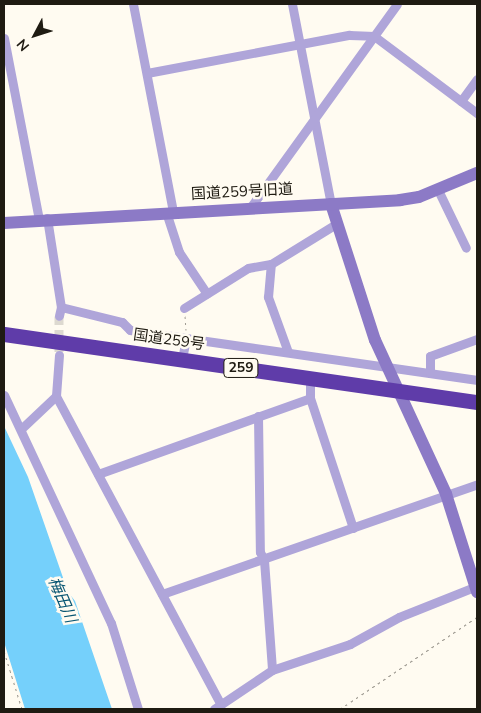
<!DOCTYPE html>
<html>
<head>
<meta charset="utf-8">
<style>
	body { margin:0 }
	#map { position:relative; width:481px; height:713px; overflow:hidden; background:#fffbf1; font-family:"Nunito Sans","Noto Sans JP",sans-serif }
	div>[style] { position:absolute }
	.water>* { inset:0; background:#75d0fb }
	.street-tunnel>* { height:9px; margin-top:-4.5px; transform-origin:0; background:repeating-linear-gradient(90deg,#ddd9d0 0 9px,transparent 0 13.5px) }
	.path>* { height:1px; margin-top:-0.5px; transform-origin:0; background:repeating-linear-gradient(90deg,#9f9b92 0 2.5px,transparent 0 6.5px) }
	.street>* { height:9px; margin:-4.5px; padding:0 4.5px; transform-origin:4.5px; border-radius:4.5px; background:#afa5d9 }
	.secondary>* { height:12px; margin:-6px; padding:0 6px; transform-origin:6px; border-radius:6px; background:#8c7ac6 }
	.highway>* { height:15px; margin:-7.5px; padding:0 7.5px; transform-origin:7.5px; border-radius:7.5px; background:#5f3ca9 }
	span { translate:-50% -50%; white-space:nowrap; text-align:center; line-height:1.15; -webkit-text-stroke:5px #fffbf1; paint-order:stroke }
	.shield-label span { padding:1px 4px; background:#fffbf1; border:1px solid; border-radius:4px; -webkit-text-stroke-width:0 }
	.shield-label { font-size:14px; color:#1f1b12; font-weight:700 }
	.street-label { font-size:15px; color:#1f1b12 }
	.water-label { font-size:16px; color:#095673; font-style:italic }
	.frame { position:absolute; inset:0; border:5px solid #1f1b12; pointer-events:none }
	.north { position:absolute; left:10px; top:10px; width:50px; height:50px; -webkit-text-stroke:4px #fffbf1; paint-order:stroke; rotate:230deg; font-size:14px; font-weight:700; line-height:20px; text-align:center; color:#1f1b12 }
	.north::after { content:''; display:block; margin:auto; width:18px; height:22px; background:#1f1b12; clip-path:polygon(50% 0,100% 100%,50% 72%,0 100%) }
</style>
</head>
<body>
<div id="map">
	<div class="water">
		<i style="clip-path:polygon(4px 426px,28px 477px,68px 592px,75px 601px,112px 709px,25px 709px,4px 642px)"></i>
	</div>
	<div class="street-tunnel">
		<i style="left:59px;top:316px;width:39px;rotate:90deg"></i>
	</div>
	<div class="path">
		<i style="left:185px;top:316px;width:14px;rotate:86deg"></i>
		<i style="left:4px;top:651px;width:61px;rotate:72.8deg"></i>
		<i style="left:340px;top:709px;width:165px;rotate:-33.9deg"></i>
	</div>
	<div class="street">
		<i style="left:133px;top:4px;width:211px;rotate:79.1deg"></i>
		<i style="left:292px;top:4px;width:204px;rotate:79deg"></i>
		<i style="left:4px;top:38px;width:184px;rotate:79.1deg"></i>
		<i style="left:147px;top:73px;width:206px;rotate:-10.7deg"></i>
		<i style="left:349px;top:35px;width:25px;rotate:2deg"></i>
		<i style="left:374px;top:36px;width:129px;rotate:36.8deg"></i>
		<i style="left:461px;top:101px;width:27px;rotate:-54deg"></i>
		<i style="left:438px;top:190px;width:64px;rotate:64.2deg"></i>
		<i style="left:250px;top:208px;width:251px;rotate:-54.2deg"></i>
		<i style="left:166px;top:212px;width:42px;rotate:72deg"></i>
		<i style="left:179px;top:252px;width:50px;rotate:56.3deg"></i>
		<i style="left:47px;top:218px;width:90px;rotate:81.1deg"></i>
		<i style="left:61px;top:307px;width:9px;rotate:103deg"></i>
		<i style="left:61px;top:307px;width:63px;rotate:13.8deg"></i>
		<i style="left:122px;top:322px;width:11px;rotate:45deg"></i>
		<i style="left:130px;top:330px;width:351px;rotate:8.2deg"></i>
		<i style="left:184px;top:308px;width:75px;rotate:-32deg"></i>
		<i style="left:248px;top:268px;width:23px;rotate:-10deg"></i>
		<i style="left:288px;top:352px;width:59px;rotate:-110deg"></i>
		<i style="left:268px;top:297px;width:33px;rotate:-85deg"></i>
		<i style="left:271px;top:264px;width:76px;rotate:-31.6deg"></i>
		<i style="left:59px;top:355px;width:41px;rotate:94.2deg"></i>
		<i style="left:56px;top:396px;width:350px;rotate:61.9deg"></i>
		<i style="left:182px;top:359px;width:21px;rotate:-79deg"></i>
		<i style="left:430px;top:373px;width:17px;rotate:-90deg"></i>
		<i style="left:430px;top:356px;width:50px;rotate:-19.9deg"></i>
		<i style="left:310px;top:378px;width:20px;rotate:90deg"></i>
		<i style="left:310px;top:398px;width:137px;rotate:71.7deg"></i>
		<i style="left:4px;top:395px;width:252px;rotate:64.9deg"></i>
		<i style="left:111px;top:623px;width:90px;rotate:72.6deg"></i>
		<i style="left:258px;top:416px;width:136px;rotate:89.2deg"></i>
		<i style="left:260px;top:552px;width:9px;rotate:63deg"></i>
		<i style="left:264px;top:560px;width:110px;rotate:85.8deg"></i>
		<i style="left:21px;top:429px;width:48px;rotate:-43.3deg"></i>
		<i style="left:98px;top:474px;width:225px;rotate:-19.7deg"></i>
		<i style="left:162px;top:594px;width:334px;rotate:-19.2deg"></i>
		<i style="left:214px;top:709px;width:70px;rotate:-33.9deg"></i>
		<i style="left:272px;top:670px;width:82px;rotate:-18.4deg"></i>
		<i style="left:350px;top:644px;width:56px;rotate:-28.9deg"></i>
		<i style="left:399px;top:617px;width:84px;rotate:-21.7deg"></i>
	</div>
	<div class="secondary">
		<i style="left:331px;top:204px;width:143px;rotate:72.1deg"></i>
		<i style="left:375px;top:340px;width:170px;rotate:65.2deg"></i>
		<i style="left:446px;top:494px;width:103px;rotate:72.4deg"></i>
		<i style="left:4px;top:223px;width:397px;rotate:-3.3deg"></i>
		<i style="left:400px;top:200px;width:19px;rotate:-9deg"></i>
		<i style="left:419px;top:197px;width:63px;rotate:-22.5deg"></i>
	</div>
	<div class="highway">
		<i style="left:4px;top:334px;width:478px;rotate:8.2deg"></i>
	</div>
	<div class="shield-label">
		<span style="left:241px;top:368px">259</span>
	</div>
	<div class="street-label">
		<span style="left:242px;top:192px;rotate:-3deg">国道259号旧道</span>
		<span style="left:169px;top:340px;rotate:8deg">国道259号</span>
	</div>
	<div class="water-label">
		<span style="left:62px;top:600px;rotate:67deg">梅田川</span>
	</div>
	<div class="frame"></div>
	<div class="north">N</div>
</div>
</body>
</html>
